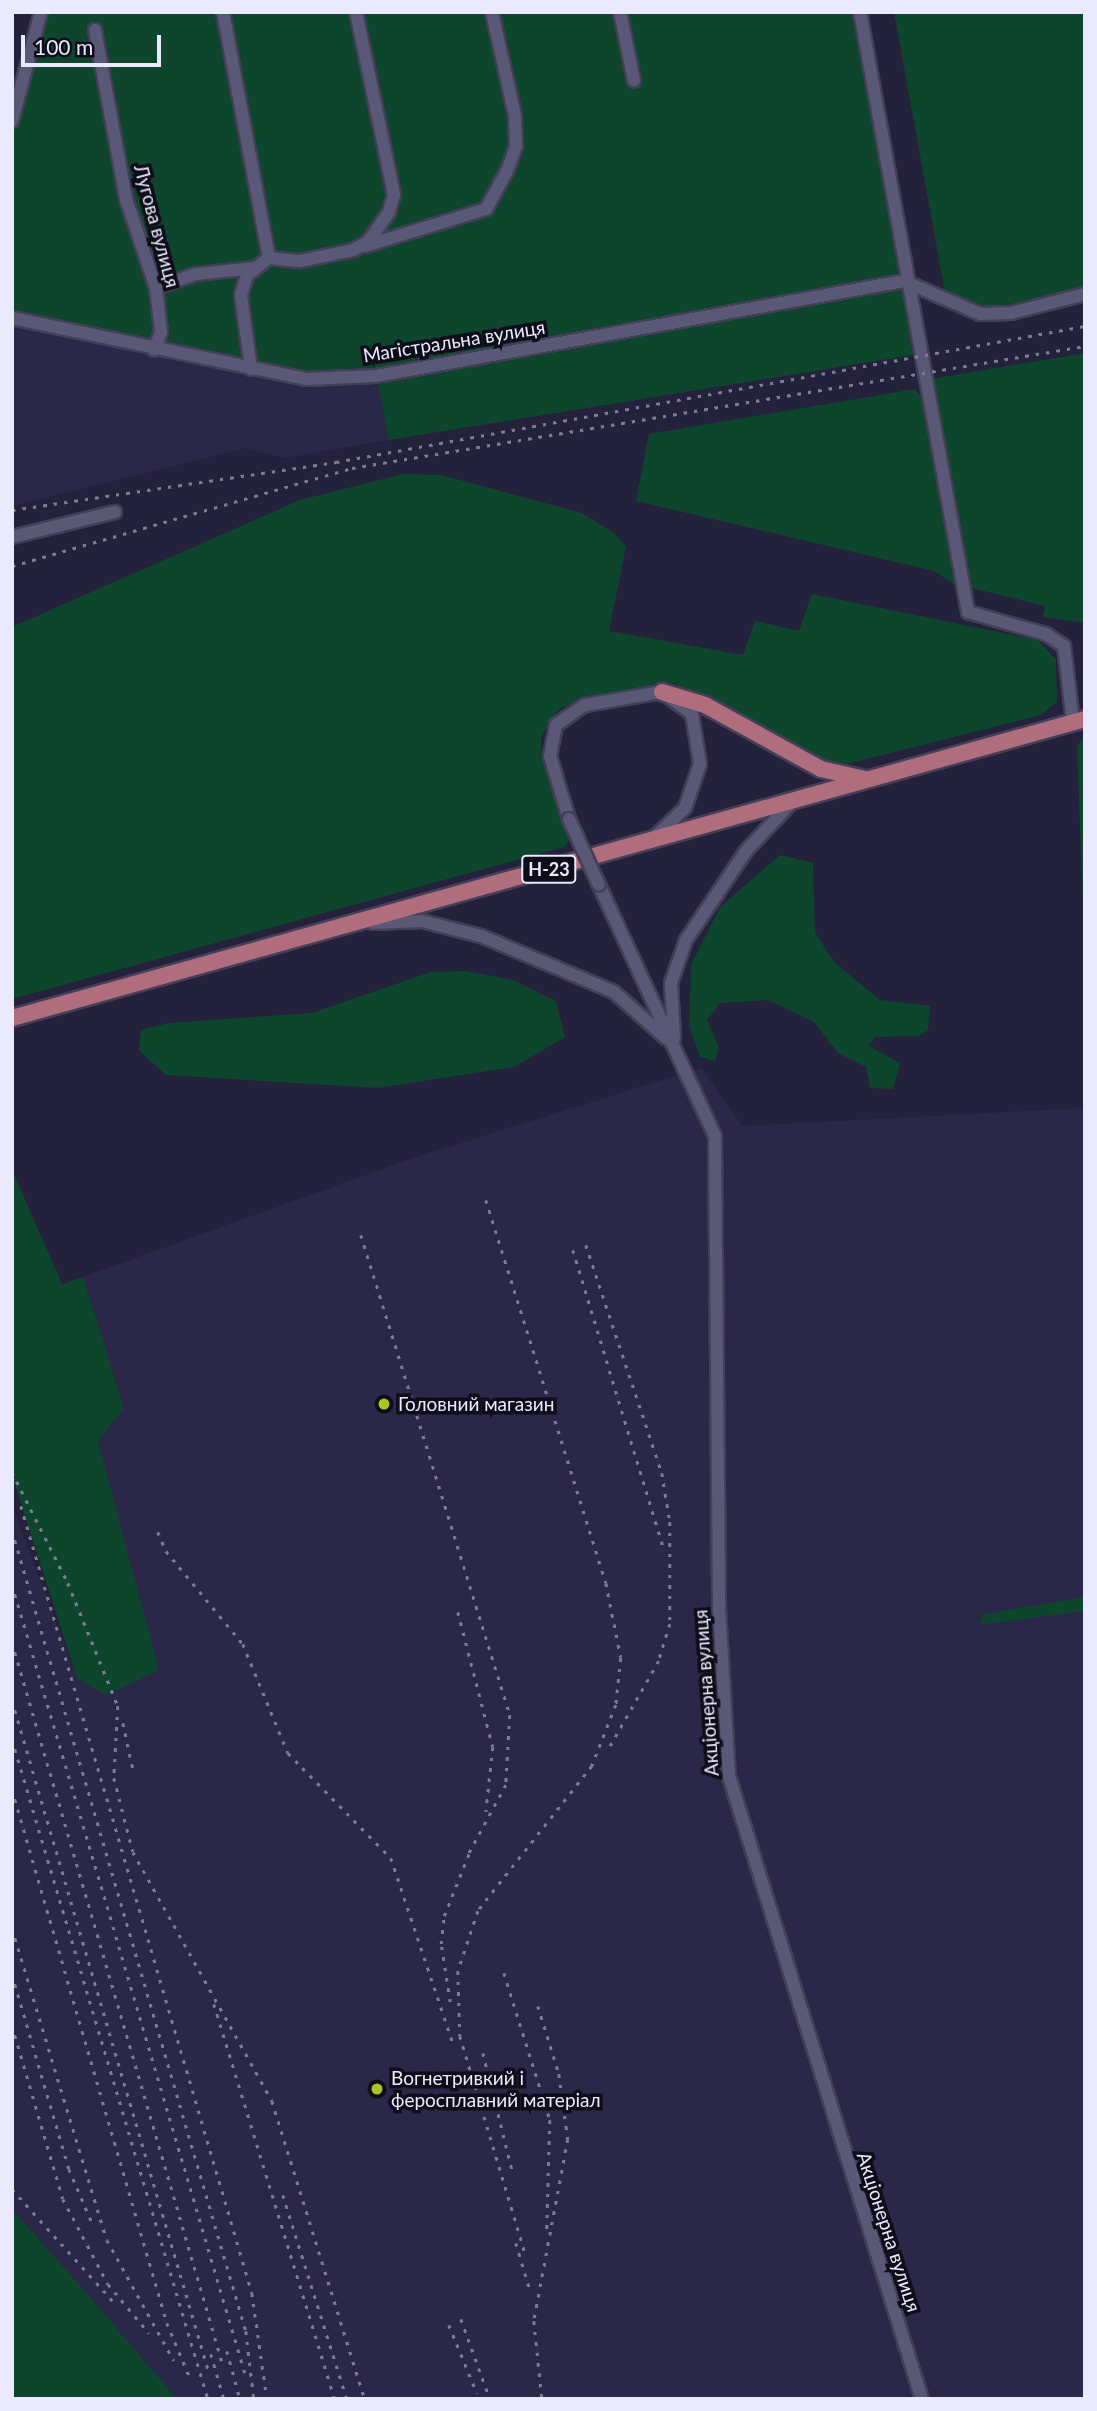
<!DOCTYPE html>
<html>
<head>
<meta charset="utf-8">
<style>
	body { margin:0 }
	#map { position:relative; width:1097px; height:2411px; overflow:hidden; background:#24213c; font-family:Lato,sans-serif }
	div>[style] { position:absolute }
	.built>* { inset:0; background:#2b2749 }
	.green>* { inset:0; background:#0e462d }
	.roads { filter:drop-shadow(2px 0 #433f57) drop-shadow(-2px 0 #433f57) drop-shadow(0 2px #433f57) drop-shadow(0 -2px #433f57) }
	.minor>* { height:12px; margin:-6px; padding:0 6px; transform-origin:6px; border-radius:6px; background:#5a5877 }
	.major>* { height:16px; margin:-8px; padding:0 8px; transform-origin:8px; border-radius:8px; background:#b06d7d }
	.rail>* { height:2.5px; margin-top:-1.25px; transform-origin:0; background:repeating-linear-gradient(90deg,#7e7c93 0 3.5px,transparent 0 10.5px) }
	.bridges { filter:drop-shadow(2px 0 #433f57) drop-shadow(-2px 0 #433f57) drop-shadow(0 2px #433f57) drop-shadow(0 -2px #433f57) }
	.minor-bridge>* { height:12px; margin:-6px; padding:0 6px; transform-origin:6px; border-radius:6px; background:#5a5877 }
	.dots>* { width:19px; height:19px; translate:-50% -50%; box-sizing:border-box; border:4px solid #0e0d19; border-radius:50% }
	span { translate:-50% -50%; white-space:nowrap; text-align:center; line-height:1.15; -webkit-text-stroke:7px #0e0d19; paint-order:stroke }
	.shield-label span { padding:2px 5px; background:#0e0d19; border:2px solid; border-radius:5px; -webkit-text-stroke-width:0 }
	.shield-label { font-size:18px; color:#ebeafd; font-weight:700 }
	.street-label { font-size:19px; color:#ebeafd }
	.poi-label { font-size:19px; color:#ebeafd }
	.left { translate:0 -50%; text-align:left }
	.frame { position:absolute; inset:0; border:14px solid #ebeafd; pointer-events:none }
	.scale { position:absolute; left:21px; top:35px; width:140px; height:32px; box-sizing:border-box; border:4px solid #ebeafd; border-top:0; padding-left:9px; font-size:21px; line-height:24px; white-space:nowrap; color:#ebeafd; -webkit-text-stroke:5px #0e0d19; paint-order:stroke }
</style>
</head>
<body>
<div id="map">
	<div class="built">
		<i style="clip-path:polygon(12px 318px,376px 376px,389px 440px,285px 458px,246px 448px,12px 506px)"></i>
		<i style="clip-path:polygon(701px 1068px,742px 1126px,1085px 1108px,1085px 2399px,177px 2399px,12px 2209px,12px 1505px,77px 1678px,116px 1515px,98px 1440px,124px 1408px,83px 1277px,413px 1158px)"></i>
	</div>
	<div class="green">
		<i style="clip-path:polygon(41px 12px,860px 12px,919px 354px,389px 440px,376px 376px,306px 379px,12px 318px,12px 121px)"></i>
		<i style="clip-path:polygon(894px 12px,1085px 12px,1085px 290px,1003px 314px,946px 298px)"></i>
		<i style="clip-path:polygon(1085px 353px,1085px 623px,1043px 617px,1045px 606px,964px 586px,925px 380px)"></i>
		<i style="clip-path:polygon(915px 389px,927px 405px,957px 586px,934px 571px,636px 501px,649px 434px)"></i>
		<i style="clip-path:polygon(403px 474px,441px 475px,582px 513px,614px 533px,626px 547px,609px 631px,743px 655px,755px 621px,799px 631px,812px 594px,1038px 640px,1056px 660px,1057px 702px,1041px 715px,847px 764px,820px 760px,674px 683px,578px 700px,558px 710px,541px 737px,542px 760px,570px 839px,564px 847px,12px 999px,12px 627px,300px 500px)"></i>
		<i style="clip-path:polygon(1085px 734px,1085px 958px,1077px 747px)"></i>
		<i style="clip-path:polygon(780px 855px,813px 863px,815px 933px,834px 962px,880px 1000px,930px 1006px,928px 1030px,919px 1036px,875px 1037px,869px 1046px,900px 1063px,893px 1089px,870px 1088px,866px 1067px,838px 1053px,814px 1022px,768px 1000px,720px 1003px,707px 1020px,719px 1048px,715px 1061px,700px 1057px,689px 1025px,691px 965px,720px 907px)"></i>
		<i style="clip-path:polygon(466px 971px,513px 980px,556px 1001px,565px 1037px,514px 1067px,378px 1088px,166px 1075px,139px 1050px,141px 1030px,169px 1023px,312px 1013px,431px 972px)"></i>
		<i style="clip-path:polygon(12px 1170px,62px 1284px,83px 1277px,124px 1408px,98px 1441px,159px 1670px,106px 1695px,77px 1678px,12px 1475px)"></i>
		<i style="clip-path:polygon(1085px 1597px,1085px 1611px,979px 1625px,984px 1614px)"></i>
		<i style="clip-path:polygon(12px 2209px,88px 2295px,177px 2399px,12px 2399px)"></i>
	</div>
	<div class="roads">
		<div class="minor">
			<i style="left:223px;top:12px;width:250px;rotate:79.4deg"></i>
			<i style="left:620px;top:12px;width:70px;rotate:78.5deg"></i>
			<i style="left:860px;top:12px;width:610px;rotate:79.8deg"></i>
			<i style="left:968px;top:612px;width:81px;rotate:15.8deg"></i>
			<i style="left:1046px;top:634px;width:22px;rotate:34deg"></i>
			<i style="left:1064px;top:646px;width:77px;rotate:83.2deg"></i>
			<i style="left:95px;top:30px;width:172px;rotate:79.6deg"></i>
			<i style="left:126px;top:199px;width:94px;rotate:71.4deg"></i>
			<i style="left:156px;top:288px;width:44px;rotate:83.5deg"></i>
			<i style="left:161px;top:332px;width:19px;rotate:111deg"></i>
			<i style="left:12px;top:121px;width:113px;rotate:-75.1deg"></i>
			<i style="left:365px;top:246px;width:127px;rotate:-17deg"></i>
			<i style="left:486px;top:209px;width:43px;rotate:-61.1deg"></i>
			<i style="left:507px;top:171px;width:27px;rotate:-70deg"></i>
			<i style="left:516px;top:146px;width:30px;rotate:-92deg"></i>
			<i style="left:515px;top:116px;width:107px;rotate:-102.5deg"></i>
			<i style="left:904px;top:281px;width:83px;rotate:23.5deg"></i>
			<i style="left:980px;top:314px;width:31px;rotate:-2deg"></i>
			<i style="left:1011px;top:313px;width:76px;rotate:-14.4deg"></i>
			<i style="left:156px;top:288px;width:42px;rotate:-19.3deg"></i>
			<i style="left:196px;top:274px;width:58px;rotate:-5.9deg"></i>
			<i style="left:12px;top:318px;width:300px;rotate:11.7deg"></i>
			<i style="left:306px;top:379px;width:70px;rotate:-2.5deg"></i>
			<i style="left:376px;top:376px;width:536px;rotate:-10.2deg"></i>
			<i style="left:251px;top:369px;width:75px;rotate:-97.7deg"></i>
			<i style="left:241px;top:295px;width:21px;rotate:-73deg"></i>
			<i style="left:247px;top:275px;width:28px;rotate:-38deg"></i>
			<i style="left:269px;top:258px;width:31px;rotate:6deg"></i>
			<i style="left:300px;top:261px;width:54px;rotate:-11.7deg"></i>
			<i style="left:353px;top:250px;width:17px;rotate:-28deg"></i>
			<i style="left:368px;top:242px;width:37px;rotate:-55deg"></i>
			<i style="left:389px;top:212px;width:18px;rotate:-74deg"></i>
			<i style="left:394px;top:195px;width:187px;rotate:-101.7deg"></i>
			<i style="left:12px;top:537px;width:106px;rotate:-13.6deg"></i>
			<i style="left:569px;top:819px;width:66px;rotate:-106.8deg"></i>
			<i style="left:550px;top:756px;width:32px;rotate:-79deg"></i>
			<i style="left:556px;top:725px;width:35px;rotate:-35deg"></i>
			<i style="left:585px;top:705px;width:78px;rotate:-9.6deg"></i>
			<i style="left:662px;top:692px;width:37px;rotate:36deg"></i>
			<i style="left:692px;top:714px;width:51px;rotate:80.9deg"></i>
			<i style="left:700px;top:764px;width:46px;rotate:108.8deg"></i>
			<i style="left:685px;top:808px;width:40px;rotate:136deg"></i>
			<i style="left:599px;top:885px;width:277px;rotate:65.2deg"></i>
			<i style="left:715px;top:1136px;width:472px;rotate:89.5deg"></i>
			<i style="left:719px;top:1608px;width:168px;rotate:86.6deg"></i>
			<i style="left:729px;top:1776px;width:652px;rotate:72.79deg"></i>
			<i style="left:373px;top:923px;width:49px;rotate:-2.3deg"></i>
			<i style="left:422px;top:921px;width:61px;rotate:14.3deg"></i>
			<i style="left:481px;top:936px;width:144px;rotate:22.8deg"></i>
			<i style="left:614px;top:992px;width:69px;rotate:41.5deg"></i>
			<i style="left:674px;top:1038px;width:55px;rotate:-93.1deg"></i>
			<i style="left:671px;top:983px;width:46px;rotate:-70.8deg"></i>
			<i style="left:686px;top:940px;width:107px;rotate:-56deg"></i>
			<i style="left:746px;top:851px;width:67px;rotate:-46.8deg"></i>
		</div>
		<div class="major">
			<i style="left:662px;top:692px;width:45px;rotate:16.8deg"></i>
			<i style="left:705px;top:705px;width:132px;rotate:28.9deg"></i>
			<i style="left:821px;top:769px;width:45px;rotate:12.8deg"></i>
			<i style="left:12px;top:1018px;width:1114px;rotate:-15.57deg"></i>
		</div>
	</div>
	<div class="rail">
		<i style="left:12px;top:510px;width:328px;rotate:-8.4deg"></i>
		<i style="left:336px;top:462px;width:761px;rotate:-10.29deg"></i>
		<i style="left:12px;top:566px;width:354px;rotate:-16.1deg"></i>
		<i style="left:352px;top:468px;width:743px;rotate:-9.45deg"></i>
		<i style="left:486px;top:1200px;width:401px;rotate:72.6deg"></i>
		<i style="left:606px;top:1583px;width:76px;rotate:78.7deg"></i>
		<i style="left:621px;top:1658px;width:47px;rotate:96.1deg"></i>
		<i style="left:616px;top:1705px;width:66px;rotate:111.5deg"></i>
		<i style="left:592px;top:1766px;width:184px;rotate:128.2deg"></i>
		<i style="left:478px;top:1911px;width:63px;rotate:108.4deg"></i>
		<i style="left:458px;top:1971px;width:65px;rotate:88.2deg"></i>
		<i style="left:460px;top:2036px;width:227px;rotate:73.3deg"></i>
		<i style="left:361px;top:1235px;width:503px;rotate:72.75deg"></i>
		<i style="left:510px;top:1715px;width:70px;rotate:93.3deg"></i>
		<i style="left:506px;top:1785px;width:84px;rotate:118.4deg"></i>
		<i style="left:586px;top:1245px;width:240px;rotate:71.6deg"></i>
		<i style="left:662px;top:1473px;width:50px;rotate:80.7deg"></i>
		<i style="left:670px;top:1522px;width:102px;rotate:90deg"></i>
		<i style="left:670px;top:1624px;width:39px;rotate:107deg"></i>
		<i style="left:659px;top:1661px;width:103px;rotate:119.8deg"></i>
		<i style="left:573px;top:1250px;width:313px;rotate:73.1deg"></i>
		<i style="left:12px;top:1472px;width:124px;rotate:63.2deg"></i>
		<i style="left:68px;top:1583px;width:133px;rotate:67.9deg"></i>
		<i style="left:118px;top:1706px;width:72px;rotate:93.2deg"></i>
		<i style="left:114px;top:1778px;width:76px;rotate:75.6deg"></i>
		<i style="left:133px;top:1852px;width:285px;rotate:60.8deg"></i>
		<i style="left:272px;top:2101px;width:312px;rotate:72.7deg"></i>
		<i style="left:21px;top:1506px;width:820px;rotate:73.64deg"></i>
		<i style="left:252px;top:2293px;width:107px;rotate:81.9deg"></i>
		<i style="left:12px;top:1530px;width:834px;rotate:73.72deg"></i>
		<i style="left:246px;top:2331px;width:68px;rotate:83.3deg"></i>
		<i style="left:158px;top:1532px;width:21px;rotate:67deg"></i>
		<i style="left:166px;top:1551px;width:121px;rotate:50.4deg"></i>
		<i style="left:243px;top:1644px;width:118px;rotate:67.6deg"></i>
		<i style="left:288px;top:1753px;width:147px;rotate:45.6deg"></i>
		<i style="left:391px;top:1858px;width:198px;rotate:71.5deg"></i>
		<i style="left:12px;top:1584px;width:823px;rotate:73.55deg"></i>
		<i style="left:458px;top:1612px;width:139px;rotate:75.5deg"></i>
		<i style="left:493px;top:1747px;width:65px;rotate:96.1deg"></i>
		<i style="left:12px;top:1642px;width:753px;rotate:73.73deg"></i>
		<i style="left:12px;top:1700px;width:697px;rotate:73.67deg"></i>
		<i style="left:123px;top:1723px;width:52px;rotate:77.8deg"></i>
		<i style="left:12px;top:1739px;width:688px;rotate:73.46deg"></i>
		<i style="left:12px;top:1789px;width:556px;rotate:73.81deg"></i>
		<i style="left:167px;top:2323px;width:60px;rotate:67.3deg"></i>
		<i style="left:12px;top:1928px;width:326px;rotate:73.1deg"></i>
		<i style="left:107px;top:2240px;width:138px;rotate:61deg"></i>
		<i style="left:504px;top:1973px;width:154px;rotate:72.6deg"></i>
		<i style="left:550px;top:2120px;width:110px;rotate:91.6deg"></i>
		<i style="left:12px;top:1974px;width:203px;rotate:73.7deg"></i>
		<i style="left:69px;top:2169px;width:61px;rotate:66.8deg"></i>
		<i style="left:450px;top:2002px;width:59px;rotate:-98.8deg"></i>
		<i style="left:441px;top:1944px;width:28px;rotate:-84deg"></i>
		<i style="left:444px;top:1916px;width:70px;rotate:-68.2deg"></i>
		<i style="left:214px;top:2004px;width:413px;rotate:73deg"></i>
		<i style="left:538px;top:2006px;width:71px;rotate:72.8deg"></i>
		<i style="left:559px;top:2074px;width:66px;rotate:82.1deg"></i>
		<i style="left:568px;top:2139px;width:185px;rotate:100.6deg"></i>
		<i style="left:534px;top:2321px;width:78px;rotate:84.1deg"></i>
		<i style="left:12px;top:2025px;width:181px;rotate:73.7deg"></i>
		<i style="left:63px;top:2199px;width:96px;rotate:62.1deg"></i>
		<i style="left:108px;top:2284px;width:64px;rotate:50.1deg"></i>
		<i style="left:483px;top:2053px;width:120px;rotate:76deg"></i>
		<i style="left:12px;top:2189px;width:151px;rotate:48deg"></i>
		<i style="left:283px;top:2195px;width:214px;rotate:72.6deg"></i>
		<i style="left:516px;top:2243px;width:46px;rotate:73.5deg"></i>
		<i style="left:461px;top:2319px;width:85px;rotate:70.1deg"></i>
		<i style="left:449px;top:2325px;width:74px;rotate:67.6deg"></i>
		<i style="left:227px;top:2351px;width:50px;rotate:74.8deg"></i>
		<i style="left:211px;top:2354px;width:47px;rotate:73.9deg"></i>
	</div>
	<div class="bridges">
		<div class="minor-bridge">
			<i style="left:569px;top:819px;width:72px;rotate:65.6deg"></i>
		</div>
	</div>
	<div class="dots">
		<i style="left:384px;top:1404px;background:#a8c71c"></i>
		<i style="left:377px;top:2089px;background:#a8c71c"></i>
	</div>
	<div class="shield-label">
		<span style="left:549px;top:869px">Н-23</span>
	</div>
	<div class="street-label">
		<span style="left:157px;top:226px;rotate:75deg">Лугова вулиця</span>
		<span style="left:454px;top:341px;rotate:-9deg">Магістральна вулиця</span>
		<span style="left:706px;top:1693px;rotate:-94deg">Акціонерна вулиця</span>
		<span style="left:889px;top:2232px;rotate:72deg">Акціонерна вулиця</span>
	</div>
	<div class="poi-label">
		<span class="left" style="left:398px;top:1404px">Головний магазин</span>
		<span class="left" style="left:391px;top:2089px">Вогнетривкий і<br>феросплавний матеріал</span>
	</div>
	<div class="frame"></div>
	<div class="scale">100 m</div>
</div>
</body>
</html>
